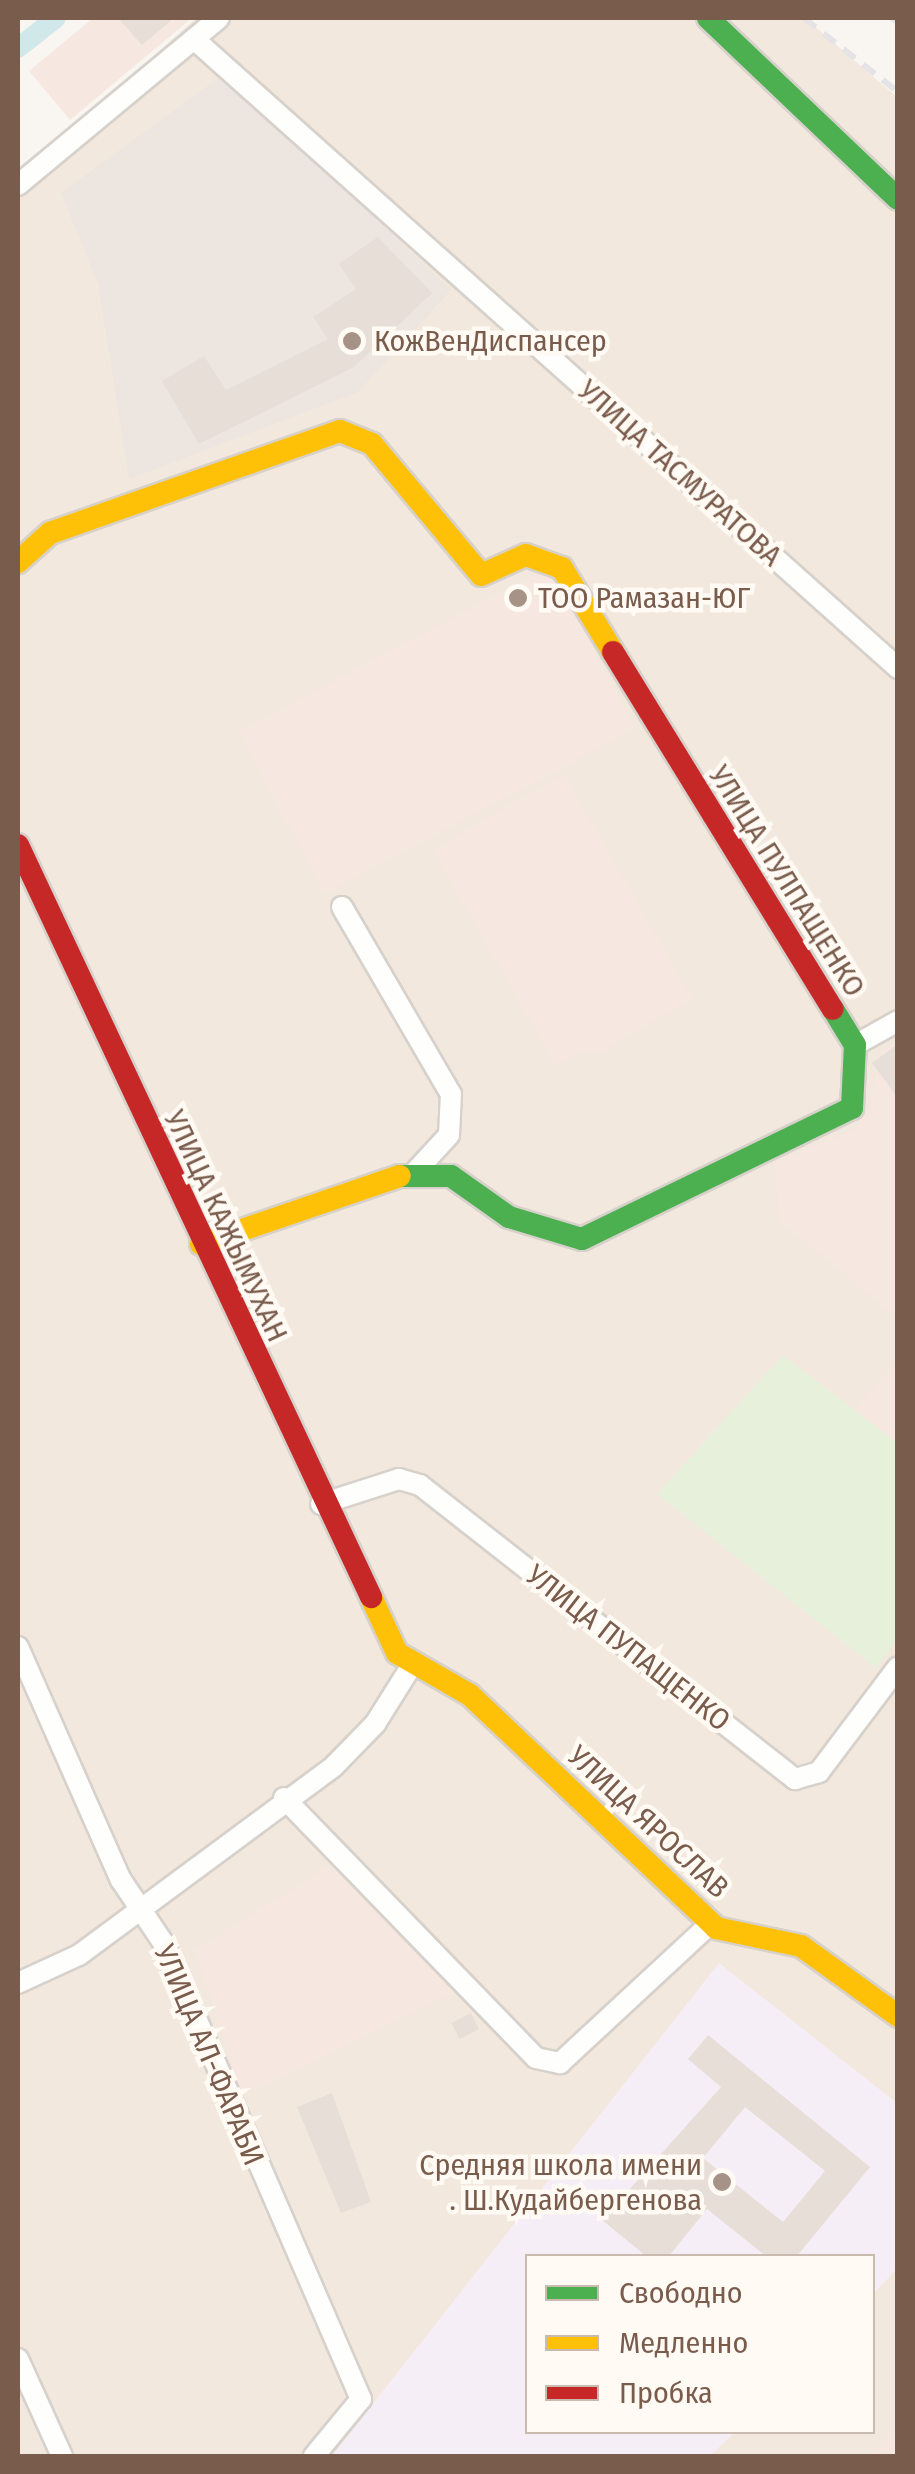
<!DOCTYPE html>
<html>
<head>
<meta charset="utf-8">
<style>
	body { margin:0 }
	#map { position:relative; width:915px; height:2474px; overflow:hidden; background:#f9f5f0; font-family:"Fira Sans Condensed",sans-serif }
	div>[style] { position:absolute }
	.residential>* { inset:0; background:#f2e8de }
	.commercial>* { inset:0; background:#f6e8e1; transform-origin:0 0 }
	.industrial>* { inset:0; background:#ede5e0 }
	.education>* { inset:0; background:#f6eef6 }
	.green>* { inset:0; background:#e7f0db }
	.canal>* { height:20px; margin:-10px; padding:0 10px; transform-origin:10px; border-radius:10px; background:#d0e8ea }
	.building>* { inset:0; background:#e6ded7; transform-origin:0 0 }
	.roads { filter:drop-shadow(2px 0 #d7d1cb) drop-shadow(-2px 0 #d7d1cb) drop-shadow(0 2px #d7d1cb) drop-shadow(0 -2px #d7d1cb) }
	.street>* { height:20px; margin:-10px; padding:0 10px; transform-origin:10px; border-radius:10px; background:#fefefd }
	.fast>* { height:22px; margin:-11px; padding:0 11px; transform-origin:11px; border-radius:11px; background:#4caf50 }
	.slow>* { height:22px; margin:-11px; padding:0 11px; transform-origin:11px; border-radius:11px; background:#ffc107 }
	.jam>* { height:22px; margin:-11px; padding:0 11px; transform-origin:11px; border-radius:11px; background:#c62828 }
	.rail>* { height:6px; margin-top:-3px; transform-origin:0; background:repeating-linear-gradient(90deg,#e6e3e7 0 15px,transparent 0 25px) }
	.dots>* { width:28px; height:28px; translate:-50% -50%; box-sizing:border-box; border:5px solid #fffaf3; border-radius:50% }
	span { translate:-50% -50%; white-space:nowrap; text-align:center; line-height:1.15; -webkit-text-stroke:9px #fffaf3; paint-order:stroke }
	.poi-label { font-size:30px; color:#7a5c4d }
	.left { translate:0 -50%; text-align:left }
	.right { translate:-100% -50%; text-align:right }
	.street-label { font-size:30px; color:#7a5c4d }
	.frame { position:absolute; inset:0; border:20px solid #7a5c4d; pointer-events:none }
	.legend { position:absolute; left:525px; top:2254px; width:350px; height:180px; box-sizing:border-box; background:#fffaf3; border:2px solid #cabbb1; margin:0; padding:12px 18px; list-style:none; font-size:30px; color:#7a5c4d }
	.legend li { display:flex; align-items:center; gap:20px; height:50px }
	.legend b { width:50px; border:2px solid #cabbb1 }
</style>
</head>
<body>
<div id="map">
	<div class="residential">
		<i style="clip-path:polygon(evenodd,196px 18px,805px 18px,898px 98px,897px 2456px,18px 2456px,18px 178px,196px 18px,528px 2256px,872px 2256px,872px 2432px,528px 2432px,528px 2256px)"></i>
	</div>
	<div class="commercial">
		<i style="clip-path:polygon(93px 18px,192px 18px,70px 120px,29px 71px)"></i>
		<i style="left:549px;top:567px;width:183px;height:351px;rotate:62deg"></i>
		<i style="clip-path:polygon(563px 774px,692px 999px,593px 1056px,588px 1050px,556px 1065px,433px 850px)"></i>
		<i style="clip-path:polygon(897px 1042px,897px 1317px,780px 1221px,775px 1162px,855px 1130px,870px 1108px,882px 1049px)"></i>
		<i style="clip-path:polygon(897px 1362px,897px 1443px,855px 1410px)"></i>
		<i style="clip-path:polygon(339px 1861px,453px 1993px,242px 2095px,195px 1950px)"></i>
		<i style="clip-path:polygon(897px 2428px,897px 2456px,870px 2456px)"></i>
	</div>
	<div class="industrial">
		<i style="clip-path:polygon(224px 74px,451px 290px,358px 392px,129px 479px,98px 284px,61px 193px)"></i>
	</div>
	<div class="education">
		<i style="clip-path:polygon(719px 1963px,897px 2103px,897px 2269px,873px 2294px,872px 2256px,528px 2256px,528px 2432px,735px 2432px,710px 2456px,332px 2456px)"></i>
	</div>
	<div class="green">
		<i style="clip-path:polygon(783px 1355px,897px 1443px,897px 1641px,876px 1668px,657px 1494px)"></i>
	</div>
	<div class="canal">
		<i style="left:18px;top:48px;width:48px;rotate:-38.3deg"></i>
	</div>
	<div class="building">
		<i style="clip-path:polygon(118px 18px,174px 18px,142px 45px)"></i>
		<i style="clip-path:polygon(378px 237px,432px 293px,354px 367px,199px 444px,162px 381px,204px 356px,226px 390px,328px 339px,313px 317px,356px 289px,339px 264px)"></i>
		<i style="clip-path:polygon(898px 1044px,898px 1098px,872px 1063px)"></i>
		<i style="left:471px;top:2013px;width:18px;height:22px;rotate:63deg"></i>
		<i style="clip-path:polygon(evenodd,708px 2035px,870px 2167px,797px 2256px,766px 2256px,707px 2209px,669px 2256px,646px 2256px,602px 2220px,721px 2087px,688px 2059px,708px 2035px,745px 2107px,825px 2171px,783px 2222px,703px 2158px,745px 2107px)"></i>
		<i style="clip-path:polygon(332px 2093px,371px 2202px,341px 2213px,297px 2107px)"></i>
	</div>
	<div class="roads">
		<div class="street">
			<i style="left:194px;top:39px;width:944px;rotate:41.78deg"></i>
			<i style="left:18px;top:185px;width:261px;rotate:-39.7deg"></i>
			<i style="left:342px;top:907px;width:216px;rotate:59.8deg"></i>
			<i style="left:451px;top:1094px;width:41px;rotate:92.8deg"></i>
			<i style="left:449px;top:1135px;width:49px;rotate:132.5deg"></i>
			<i style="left:855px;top:1045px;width:49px;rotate:-29.2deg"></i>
			<i style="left:321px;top:1504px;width:82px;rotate:-17.8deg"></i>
			<i style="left:399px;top:1479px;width:22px;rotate:16deg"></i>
			<i style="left:420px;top:1485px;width:477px;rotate:38.1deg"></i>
			<i style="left:795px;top:1779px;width:25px;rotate:-16deg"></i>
			<i style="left:819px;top:1772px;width:131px;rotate:-53deg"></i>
			<i style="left:18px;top:1647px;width:255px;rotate:66.2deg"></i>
			<i style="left:121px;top:1880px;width:77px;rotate:56.1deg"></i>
			<i style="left:164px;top:1944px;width:496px;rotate:66.6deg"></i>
			<i style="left:361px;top:2399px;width:74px;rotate:129.5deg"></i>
			<i style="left:284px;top:1798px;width:362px;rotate:45.9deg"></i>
			<i style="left:536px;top:2058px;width:25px;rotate:12deg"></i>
			<i style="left:560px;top:2063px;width:206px;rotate:-42.8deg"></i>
			<i style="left:18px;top:1983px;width:67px;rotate:-24.7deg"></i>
			<i style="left:79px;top:1955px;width:317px;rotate:-36.5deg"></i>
			<i style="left:334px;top:1766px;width:59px;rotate:-45.7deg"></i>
			<i style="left:375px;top:1724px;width:70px;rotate:-57.9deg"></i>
			<i style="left:18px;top:2359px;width:107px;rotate:65.6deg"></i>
		</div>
		<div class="fast">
			<i style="left:708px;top:18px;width:262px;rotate:43.6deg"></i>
			<i style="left:400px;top:1176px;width:51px"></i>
			<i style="left:451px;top:1176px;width:71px;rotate:35.3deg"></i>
			<i style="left:509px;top:1217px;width:76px;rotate:16.8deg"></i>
			<i style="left:582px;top:1239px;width:300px;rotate:-25.9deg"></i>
			<i style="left:852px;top:1108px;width:63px;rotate:-87.3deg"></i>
			<i style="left:855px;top:1045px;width:42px;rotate:-121.4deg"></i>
		</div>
		<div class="slow">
			<i style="left:18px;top:562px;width:43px;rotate:-42.2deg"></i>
			<i style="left:50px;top:533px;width:307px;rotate:-19.4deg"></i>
			<i style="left:340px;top:431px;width:35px;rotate:22deg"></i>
			<i style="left:372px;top:444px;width:170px;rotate:50.2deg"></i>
			<i style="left:481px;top:575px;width:49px;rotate:-24deg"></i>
			<i style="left:526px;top:555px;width:38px;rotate:20deg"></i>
			<i style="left:562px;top:568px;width:98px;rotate:58.7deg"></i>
			<i style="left:201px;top:1244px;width:210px;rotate:-18.9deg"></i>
			<i style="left:371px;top:1597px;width:62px;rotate:65.1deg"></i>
			<i style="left:397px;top:1653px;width:84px;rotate:29.9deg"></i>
			<i style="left:470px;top:1695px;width:339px;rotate:43.4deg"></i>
			<i style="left:716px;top:1928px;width:87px;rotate:12deg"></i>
			<i style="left:801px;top:1946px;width:120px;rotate:35.8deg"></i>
		</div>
		<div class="jam">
			<i style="left:613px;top:652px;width:419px;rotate:58.4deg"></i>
			<i style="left:18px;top:845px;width:831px;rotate:64.85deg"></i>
		</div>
	</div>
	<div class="rail">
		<i style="left:804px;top:18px;width:120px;rotate:38.2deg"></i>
		<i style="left:892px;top:18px;width:7px;rotate:34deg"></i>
	</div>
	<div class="dots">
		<i style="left:352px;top:341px;background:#a69286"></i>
		<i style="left:518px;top:598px;background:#a69286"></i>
		<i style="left:722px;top:2182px;background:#a69286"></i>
	</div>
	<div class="poi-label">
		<span class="left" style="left:374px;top:341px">КожВенДиспансер</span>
		<span class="left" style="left:538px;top:598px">ТОО Рамазан-ЮГ</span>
		<span class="right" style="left:702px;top:2182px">Средняя школа имени<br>. Ш.Кудайбергенова</span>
	</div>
	<div class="street-label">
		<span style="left:680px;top:473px;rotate:42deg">УЛИЦА ТАСМУРАТОВА</span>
		<span style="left:787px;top:881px;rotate:58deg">УЛИЦА ПУЛПАЩЕНКО</span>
		<span style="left:226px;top:1226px;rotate:65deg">УЛИЦА КАЖЫМУХАН</span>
		<span style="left:628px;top:1648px;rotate:38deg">УЛИЦА ПУПАЩЕНКО</span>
		<span style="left:648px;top:1822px;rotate:43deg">УЛИЦА ЯРОСЛАВ</span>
		<span style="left:209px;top:2055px;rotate:67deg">УЛИЦА АЛ-ФАРАБИ</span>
	</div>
	<div class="frame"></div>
	<ul class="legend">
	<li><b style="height:12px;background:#4caf50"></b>Свободно</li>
	<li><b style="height:12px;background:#ffc107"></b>Медленно</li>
	<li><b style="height:12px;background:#c62828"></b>Пробка</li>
	</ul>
</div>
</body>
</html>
